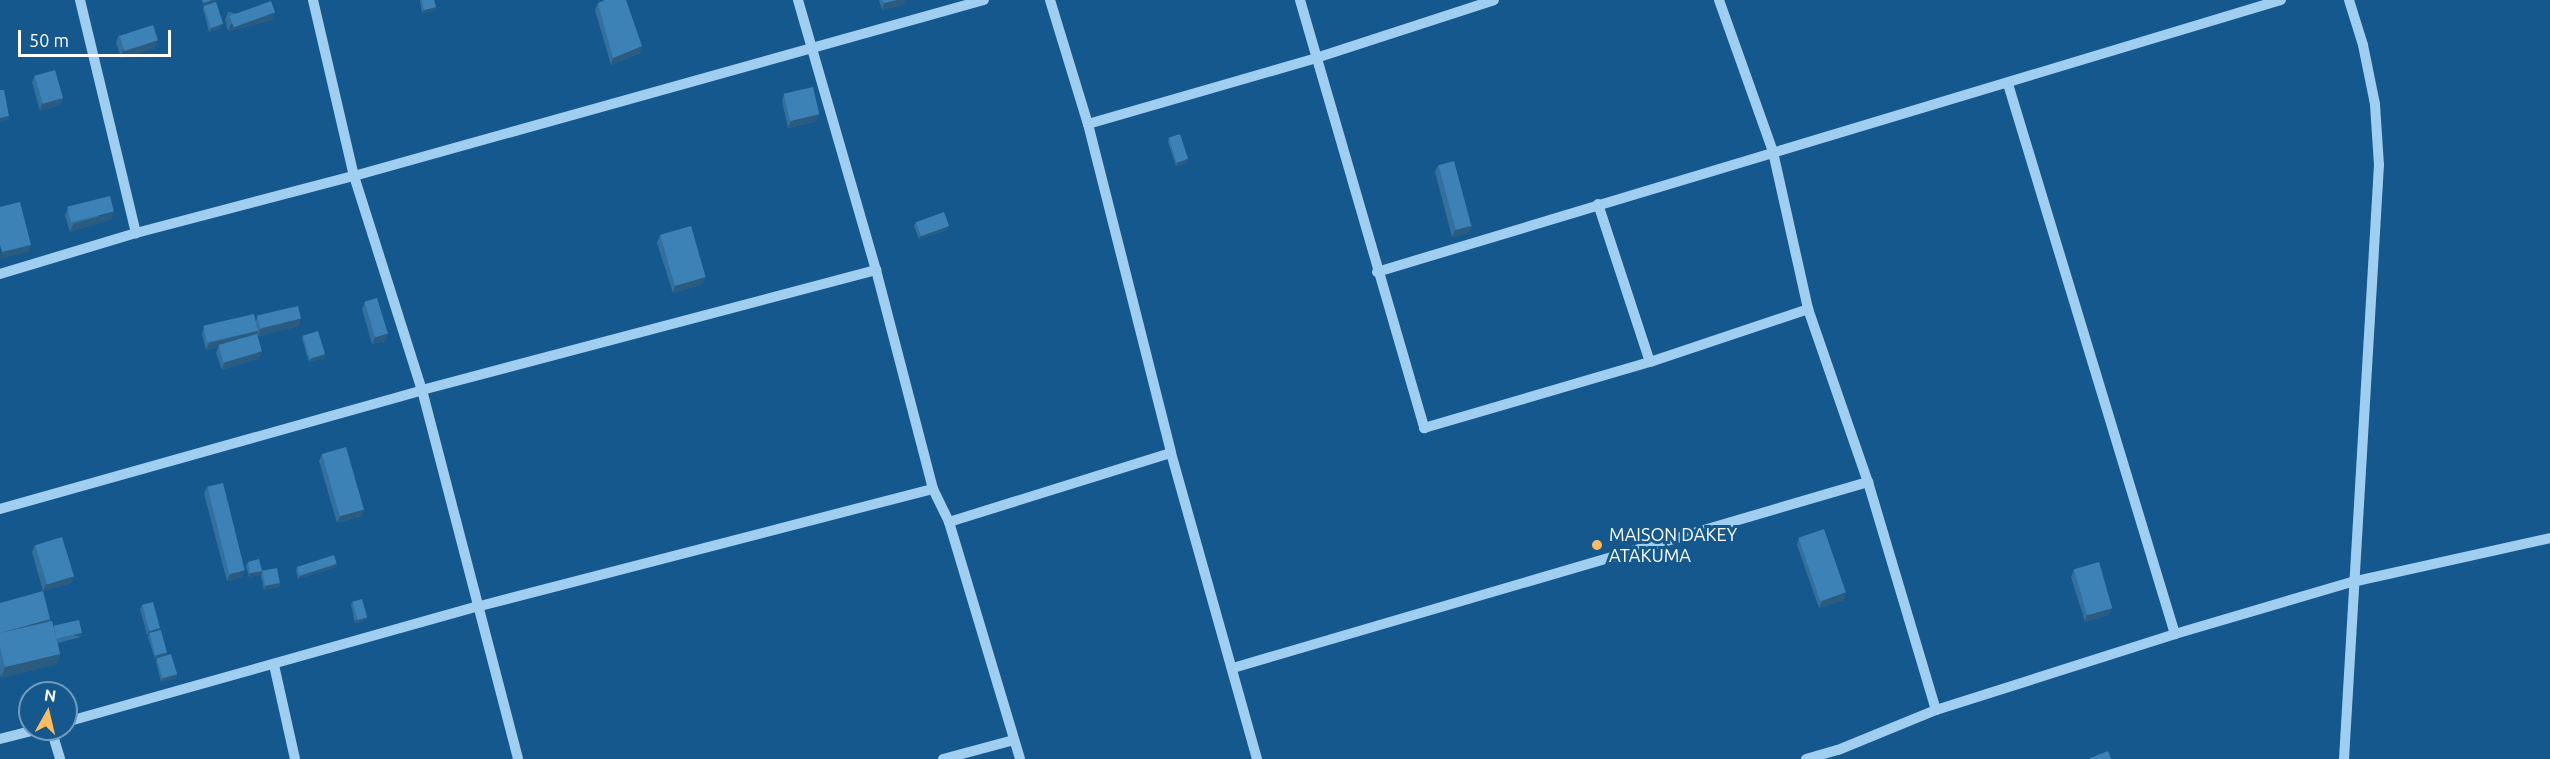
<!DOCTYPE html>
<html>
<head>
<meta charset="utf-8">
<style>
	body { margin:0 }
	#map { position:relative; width:2550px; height:759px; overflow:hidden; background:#15588d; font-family:Ubuntu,sans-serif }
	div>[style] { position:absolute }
	.minor>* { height:10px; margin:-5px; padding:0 5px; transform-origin:5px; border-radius:5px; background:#9fcef0 }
	.wall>* { inset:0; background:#34709d }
	.shaded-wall>* { inset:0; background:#2b5b7f; transform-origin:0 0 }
	.building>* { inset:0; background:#3d82b6; transform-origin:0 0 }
	.dots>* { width:16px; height:16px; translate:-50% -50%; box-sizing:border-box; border:3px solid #15588d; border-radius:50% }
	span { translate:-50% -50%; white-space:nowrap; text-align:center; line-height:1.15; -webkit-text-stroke:6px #15588d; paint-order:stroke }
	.poi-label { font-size:18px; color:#fff }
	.left { translate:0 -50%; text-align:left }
	.north { position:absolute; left:18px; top:681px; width:60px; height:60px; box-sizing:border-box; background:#15588d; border:2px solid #739bbb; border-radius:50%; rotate:8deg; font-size:16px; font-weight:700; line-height:24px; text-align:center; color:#fff }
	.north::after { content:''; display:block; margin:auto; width:21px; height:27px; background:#ffbc5e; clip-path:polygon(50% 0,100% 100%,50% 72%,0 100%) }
	.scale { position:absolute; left:18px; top:30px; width:153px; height:27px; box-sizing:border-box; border:3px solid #fff; border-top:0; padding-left:8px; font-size:18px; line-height:21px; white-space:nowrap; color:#fff; -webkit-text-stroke:4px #15588d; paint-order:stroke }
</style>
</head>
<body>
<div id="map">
	<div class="minor">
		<i style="left:80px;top:0;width:240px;rotate:76.5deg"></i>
		<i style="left:313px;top:0;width:181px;rotate:76.9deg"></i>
		<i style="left:354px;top:176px;width:225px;rotate:72.4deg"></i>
		<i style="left:422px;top:390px;width:381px;rotate:75.4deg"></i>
		<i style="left:798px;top:0;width:281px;rotate:73.9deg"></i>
		<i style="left:876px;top:270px;width:226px;rotate:75.4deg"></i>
		<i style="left:933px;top:489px;width:37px;rotate:64deg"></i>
		<i style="left:949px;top:522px;width:247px;rotate:73.3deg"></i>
		<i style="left:1050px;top:0;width:130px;rotate:73deg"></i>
		<i style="left:1088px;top:124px;width:339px;rotate:75.8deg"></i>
		<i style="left:1171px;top:453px;width:318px;rotate:74.3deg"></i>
		<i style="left:1300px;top:0;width:446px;rotate:73.8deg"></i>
		<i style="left:1424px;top:428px;width:235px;rotate:-16.3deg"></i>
		<i style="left:1650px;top:362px;width:167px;rotate:-18.5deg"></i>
		<i style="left:1719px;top:0;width:161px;rotate:70.4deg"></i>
		<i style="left:1773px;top:152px;width:161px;rotate:77.4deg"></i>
		<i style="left:1808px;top:309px;width:183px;rotate:70.9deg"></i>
		<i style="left:1868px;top:482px;width:238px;rotate:73.4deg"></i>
		<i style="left:2008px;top:84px;width:575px;rotate:73.11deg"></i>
		<i style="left:1088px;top:124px;width:237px;rotate:-16.1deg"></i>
		<i style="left:1316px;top:58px;width:187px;rotate:-18deg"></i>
		<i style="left:1598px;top:204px;width:166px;rotate:71.8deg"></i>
		<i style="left:1377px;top:272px;width:944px;rotate:-16.75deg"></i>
		<i style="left:0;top:274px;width:142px;rotate:-16.8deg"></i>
		<i style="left:136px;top:233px;width:225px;rotate:-14.7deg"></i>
		<i style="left:354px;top:176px;width:654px;rotate:-15.61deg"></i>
		<i style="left:0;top:509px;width:438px;rotate:-15.7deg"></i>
		<i style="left:422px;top:390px;width:470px;rotate:-14.8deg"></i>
		<i style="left:949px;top:522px;width:232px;rotate:-17.3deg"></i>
		<i style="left:274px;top:665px;width:96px;rotate:77.4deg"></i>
		<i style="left:1233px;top:668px;width:662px;rotate:-16.33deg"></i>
		<i style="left:66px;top:722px;width:430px;rotate:-15.7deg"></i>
		<i style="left:480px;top:606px;width:468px;rotate:-14.5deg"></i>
		<i style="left:51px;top:729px;width:31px;rotate:73deg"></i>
		<i style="left:0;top:739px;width:40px;rotate:-14.4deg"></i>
		<i style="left:943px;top:759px;width:73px;rotate:-15deg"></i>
		<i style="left:1806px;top:759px;width:33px;rotate:-16deg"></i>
		<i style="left:1838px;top:750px;width:106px;rotate:-22.2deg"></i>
		<i style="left:1936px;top:710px;width:251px;rotate:-17.6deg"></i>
		<i style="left:2175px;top:634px;width:184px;rotate:-16.4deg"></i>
		<i style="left:2352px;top:582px;width:203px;rotate:-12.5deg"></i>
		<i style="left:2344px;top:759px;width:595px;rotate:-86.63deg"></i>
		<i style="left:2379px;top:165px;width:61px;rotate:-93.8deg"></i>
		<i style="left:2375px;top:104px;width:60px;rotate:-101.5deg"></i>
		<i style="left:2363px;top:45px;width:47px;rotate:-107.3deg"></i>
	</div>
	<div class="wall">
		<i style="clip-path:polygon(420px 0,434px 0,436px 7px,435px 11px,422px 13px)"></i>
		<i style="clip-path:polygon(879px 0,905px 0,903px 5px,882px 10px)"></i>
		<i style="clip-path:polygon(598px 3px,640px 53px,611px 65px,595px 10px)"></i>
		<i style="clip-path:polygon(204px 6px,221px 28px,209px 32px,203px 9px)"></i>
		<i style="clip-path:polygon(228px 12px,272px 20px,228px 31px,225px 19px)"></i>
		<i style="clip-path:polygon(119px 35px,155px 48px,121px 58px,116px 42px)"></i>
		<i style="clip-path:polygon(35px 75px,63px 98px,60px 105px,40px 111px,32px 82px)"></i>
		<i style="clip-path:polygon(784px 94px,817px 121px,788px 128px,782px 101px)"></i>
		<i style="clip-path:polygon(1169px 138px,1187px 163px,1176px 166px,1168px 142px)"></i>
		<i style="clip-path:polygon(1438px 165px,1472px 226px,1469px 233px,1452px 237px,1435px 172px)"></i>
		<i style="clip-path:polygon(68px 208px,112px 219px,70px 232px,65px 215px)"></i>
		<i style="clip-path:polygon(916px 222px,947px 230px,919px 239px,914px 226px)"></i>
		<i style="clip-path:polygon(660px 235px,703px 284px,673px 293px,657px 243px)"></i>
		<i style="clip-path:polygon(365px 302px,388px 333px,385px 341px,372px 344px,362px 309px)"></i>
		<i style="clip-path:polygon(257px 316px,299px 326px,258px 336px,257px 333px,260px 358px,222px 370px,216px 353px,218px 347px,206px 350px,202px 334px,204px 327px,256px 321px)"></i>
		<i style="clip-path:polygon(303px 336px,325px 354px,324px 358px,309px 362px,302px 339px)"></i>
		<i style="clip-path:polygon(322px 454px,364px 509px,362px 516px,337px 523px,319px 461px)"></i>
		<i style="clip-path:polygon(207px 486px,242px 577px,227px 581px,204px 494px)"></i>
		<i style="clip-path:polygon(1799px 538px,1844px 600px,1819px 608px,1797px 545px)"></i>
		<i style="clip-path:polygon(35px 545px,74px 576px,71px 583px,43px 591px,32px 552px)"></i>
		<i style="clip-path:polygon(248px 562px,280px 583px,279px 587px,264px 590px,261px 575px,249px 577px,246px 566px)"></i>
		<i style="clip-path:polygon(337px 564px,336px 567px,298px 579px,296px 570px,297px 567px)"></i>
		<i style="clip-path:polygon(2074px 569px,2109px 615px,2085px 622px,2071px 577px)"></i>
		<i style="clip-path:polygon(352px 602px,365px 621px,355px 623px,351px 605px)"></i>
		<i style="clip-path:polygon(0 603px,50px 619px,50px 621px,54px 627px,82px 633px,81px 637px,58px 643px,60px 654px,56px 664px,1px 678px,0 673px)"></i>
		<i style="clip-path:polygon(142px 605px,160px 628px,159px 631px,167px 652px,166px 655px,177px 674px,176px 678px,161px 682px,156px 662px,157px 659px,155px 659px,148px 637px,149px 635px,147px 635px,140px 609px)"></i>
	</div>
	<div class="shaded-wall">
		<i style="clip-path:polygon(212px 0,215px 0,214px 3px,202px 6px,203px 3px)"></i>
		<i style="clip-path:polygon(897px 0,905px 0,903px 5px,882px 10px,884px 3px)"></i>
		<i style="clip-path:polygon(436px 7px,435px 11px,422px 13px,424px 10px)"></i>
		<i style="clip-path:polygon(275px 12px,272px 20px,228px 31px,231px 24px)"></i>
		<i style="clip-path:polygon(223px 24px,221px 28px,209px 32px,211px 28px)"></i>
		<i style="clip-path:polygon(158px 40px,155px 48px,121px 58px,123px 50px)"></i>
		<i style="clip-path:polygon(642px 46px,640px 53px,611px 65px,613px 58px)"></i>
		<i style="clip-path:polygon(63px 98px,60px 105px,40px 111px,42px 103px)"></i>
		<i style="clip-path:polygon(819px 114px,817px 121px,788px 128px,791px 121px)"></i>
		<i style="clip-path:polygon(9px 116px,8px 120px,0 122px,0 118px)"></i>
		<i style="clip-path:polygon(1188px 159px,1187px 163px,1176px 166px,1177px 163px)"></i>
		<i style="clip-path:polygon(114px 212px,112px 219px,70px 232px,73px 224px)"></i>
		<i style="clip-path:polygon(949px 226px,947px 230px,919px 239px,920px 236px)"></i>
		<i style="clip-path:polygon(1472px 226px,1469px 233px,1452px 237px,1455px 230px)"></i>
		<i style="clip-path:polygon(31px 245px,28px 252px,0 259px,2px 252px)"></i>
		<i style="clip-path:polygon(706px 277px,703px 284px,673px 293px,675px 286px)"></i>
		<i style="clip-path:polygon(301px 319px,299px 326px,258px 336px,260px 329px)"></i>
		<i style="clip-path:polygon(258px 331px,256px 338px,206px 350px,209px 343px)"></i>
		<i style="clip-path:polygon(388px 333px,385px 341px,372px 344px,375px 337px)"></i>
		<i style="clip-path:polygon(262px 351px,260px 358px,222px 370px,224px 363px)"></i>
		<i style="clip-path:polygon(325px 354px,324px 358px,309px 362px,310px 359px)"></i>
		<i style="clip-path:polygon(364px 509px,362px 516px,337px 523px,340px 516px)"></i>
		<i style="clip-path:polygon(337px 564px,336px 567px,298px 579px,300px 576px)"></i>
		<i style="clip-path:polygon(245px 570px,242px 577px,227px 581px,230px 574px)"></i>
		<i style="clip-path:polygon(262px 571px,261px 575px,249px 577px,250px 573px)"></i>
		<i style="clip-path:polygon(74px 576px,71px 583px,43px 591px,46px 584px)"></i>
		<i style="clip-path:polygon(280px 583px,279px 587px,264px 590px,265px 586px)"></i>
		<i style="clip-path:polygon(1846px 592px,1844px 600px,1819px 608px,1822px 601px)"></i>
		<i style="clip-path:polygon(2112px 608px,2109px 615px,2085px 622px,2087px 615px)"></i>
		<i style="clip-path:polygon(367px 617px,365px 621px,355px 623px,356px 620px)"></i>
		<i style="clip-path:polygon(50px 619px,48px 626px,0 633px)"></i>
		<i style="clip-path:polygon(160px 628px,159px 632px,147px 635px,149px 631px)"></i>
		<i style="left:82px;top:633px;width:4px;height:27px;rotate:104deg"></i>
		<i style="clip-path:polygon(167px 652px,166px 656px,155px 659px,156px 656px)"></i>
		<i style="clip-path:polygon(60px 654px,56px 664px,1px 678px,5px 667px)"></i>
		<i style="clip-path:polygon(177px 674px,176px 678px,161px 682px,163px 678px)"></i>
	</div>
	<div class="building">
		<i style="clip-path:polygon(202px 0,212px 0,203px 3px)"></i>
		<i style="clip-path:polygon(422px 0,434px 0,436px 7px,424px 10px)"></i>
		<i style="clip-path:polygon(605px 0,626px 0,642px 46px,613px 58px,598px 3px)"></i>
		<i style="clip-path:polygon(883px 0,897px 0,884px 3px)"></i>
		<i style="left:271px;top:1px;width:12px;height:44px;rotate:70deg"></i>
		<i style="left:216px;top:2px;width:23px;height:13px;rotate:72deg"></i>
		<i style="left:153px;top:25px;width:16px;height:35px;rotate:72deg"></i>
		<i style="left:55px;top:70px;width:29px;height:21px;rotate:74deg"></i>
		<i style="left:813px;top:87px;width:28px;height:30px;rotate:77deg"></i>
		<i style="clip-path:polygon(0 90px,4px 90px,9px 116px,0 118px)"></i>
		<i style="left:1180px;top:134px;width:26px;height:12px;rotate:72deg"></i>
		<i style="left:1454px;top:161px;width:67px;height:16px;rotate:75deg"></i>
		<i style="left:110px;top:196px;width:16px;height:44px;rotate:76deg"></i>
		<i style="clip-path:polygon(20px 202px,31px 245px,2px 252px,0 245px,0 207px)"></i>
		<i style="left:944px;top:212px;width:15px;height:30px;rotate:70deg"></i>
		<i style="left:691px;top:226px;width:53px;height:32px;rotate:74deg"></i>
		<i style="left:377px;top:298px;width:37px;height:13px;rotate:73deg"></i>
		<i style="left:298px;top:306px;width:13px;height:42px;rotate:77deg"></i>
		<i style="left:254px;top:314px;width:17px;height:52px;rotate:77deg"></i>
		<i style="left:318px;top:331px;width:24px;height:16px;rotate:73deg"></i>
		<i style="left:257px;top:334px;width:18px;height:40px;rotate:74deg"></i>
		<i style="left:346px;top:447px;width:65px;height:25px;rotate:74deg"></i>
		<i style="left:223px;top:483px;width:90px;height:16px;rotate:76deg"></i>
		<i style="left:1824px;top:529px;width:67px;height:27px;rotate:71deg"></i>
		<i style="left:62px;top:537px;width:41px;height:28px;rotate:73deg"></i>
		<i style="left:334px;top:555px;width:9px;height:39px;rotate:72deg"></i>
		<i style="clip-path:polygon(259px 559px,262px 571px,250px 573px,248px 562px)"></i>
		<i style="left:2099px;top:562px;width:48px;height:26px;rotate:74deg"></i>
		<i style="left:277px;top:568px;width:15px;height:15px;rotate:79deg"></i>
		<i style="clip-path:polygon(43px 591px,50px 619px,0 633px,0 603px)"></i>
		<i style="left:362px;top:599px;width:19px;height:10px;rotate:74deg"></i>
		<i style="left:153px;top:602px;width:27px;height:11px;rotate:75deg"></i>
		<i style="left:79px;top:620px;width:13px;height:26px;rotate:77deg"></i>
		<i style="clip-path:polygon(52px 621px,60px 654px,5px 667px,0 647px,0 633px)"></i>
		<i style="left:161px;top:630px;width:23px;height:12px;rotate:75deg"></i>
		<i style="left:171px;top:654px;width:21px;height:15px;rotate:73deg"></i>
		<i style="clip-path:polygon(2108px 751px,2111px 759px,2088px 759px)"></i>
	</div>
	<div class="dots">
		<i style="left:1597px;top:545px;background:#ffbc5e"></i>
	</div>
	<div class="poi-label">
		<span class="left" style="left:1609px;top:545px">MAISON DAKEY<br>ATAKUMA</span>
	</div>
	<div class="north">N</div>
	<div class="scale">50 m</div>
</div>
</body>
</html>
